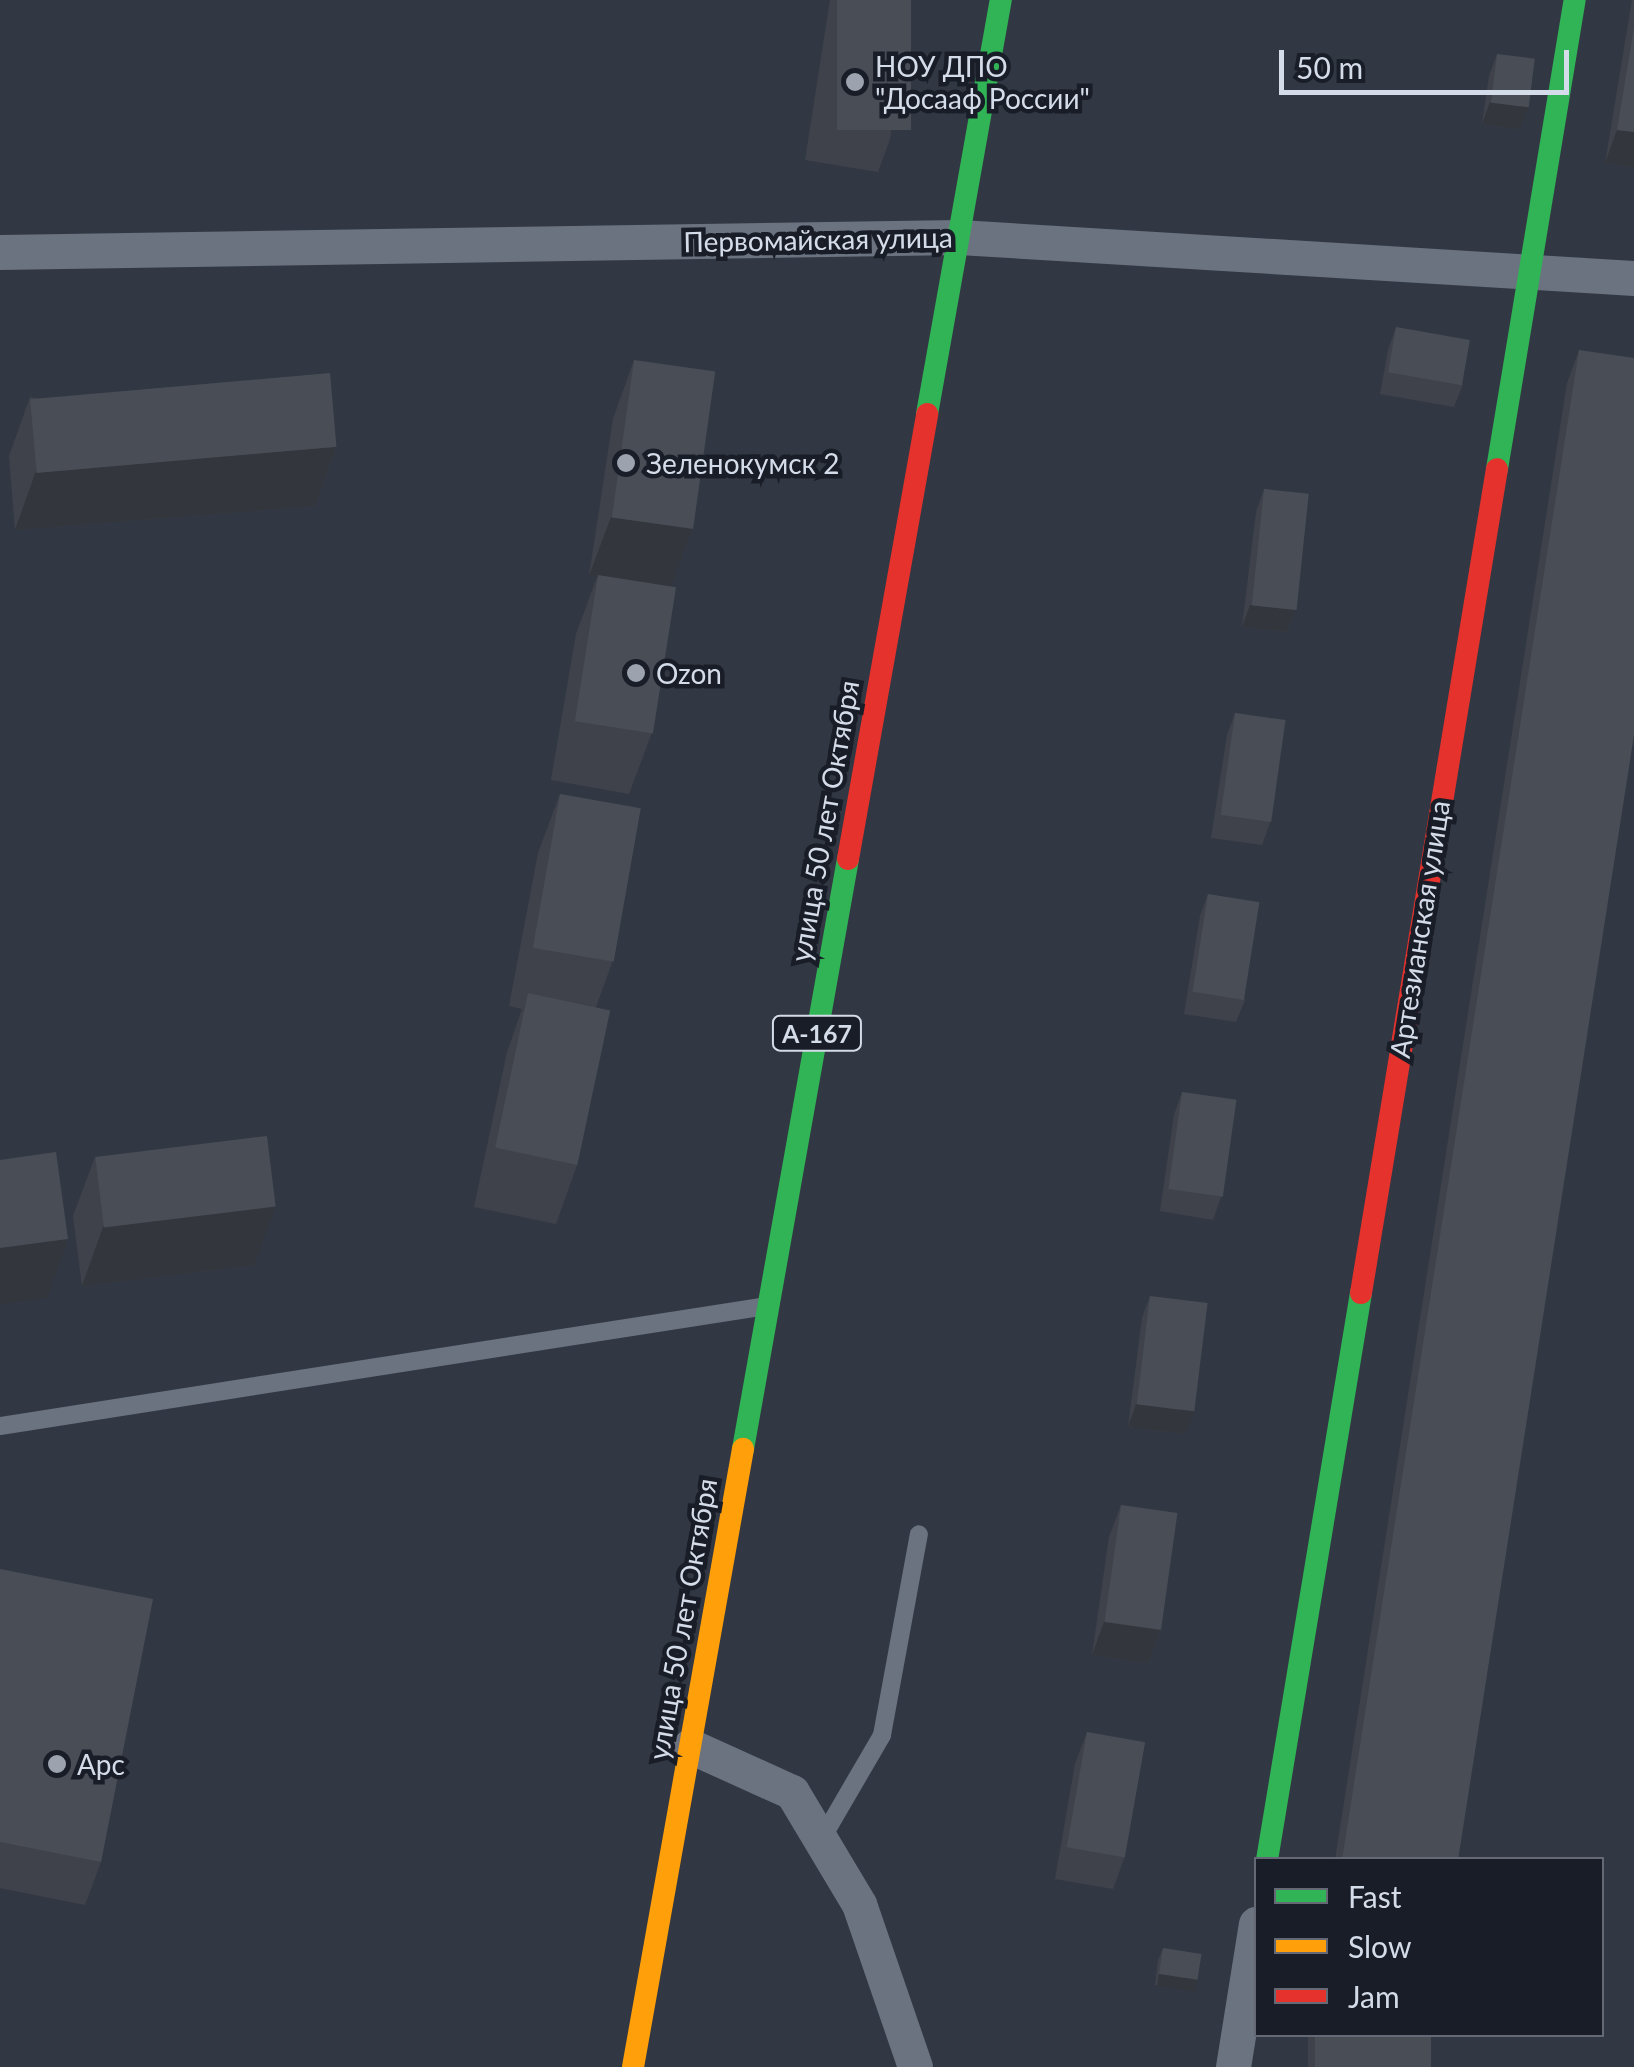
<!DOCTYPE html>
<html>
<head>
<meta charset="utf-8">
<style>
	body { margin:0 }
	#map { position:relative; width:1634px; height:2067px; overflow:hidden; background:#323843; font-family:Lato,sans-serif }
	div>[style] { position:absolute }
	.lane>* { height:18px; margin:-9px; padding:0 9px; transform-origin:9px; border-radius:9px; background:#6b7381 }
	.street>* { height:35px; margin:-17.5px; padding:0 17.5px; transform-origin:17.5px; border-radius:17.5px; background:#6b7381 }
	.fast>* { height:22px; margin:-11px; padding:0 11px; transform-origin:11px; border-radius:11px; background:#30b455 }
	.slow>* { height:22px; margin:-11px; padding:0 11px; transform-origin:11px; border-radius:11px; background:#ff9f0a }
	.jam>* { height:22px; margin:-11px; padding:0 11px; transform-origin:11px; border-radius:11px; background:#e5322d }
	.wall>* { inset:0; background:#3f424a; transform-origin:0 0 }
	.shaded-wall>* { inset:0; background:#33363c; transform-origin:0 0 }
	.building>* { inset:0; background:#494d56; transform-origin:0 0 }
	.dots>* { width:28px; height:28px; translate:-50% -50%; box-sizing:border-box; border:5px solid #191d27; border-radius:50% }
	span { translate:-50% -50%; white-space:nowrap; text-align:center; line-height:1.15; -webkit-text-stroke:9px #191d27; paint-order:stroke }
	.shield-label span { padding:2px 8px; background:#191d27; border:2px solid; border-radius:8px; -webkit-text-stroke-width:0 }
	.shield-label { font-size:25px; color:#d5dce9; font-weight:700 }
	.poi-label { font-size:28px; color:#d5dce9 }
	.left { translate:0 -50%; text-align:left }
	.street-label { font-size:28px; color:#d5dce9 }
	.legend { position:absolute; left:1254px; top:1857px; width:350px; height:180px; box-sizing:border-box; background:#191d27; border:2px solid #646975; margin:0; padding:12px 18px; list-style:none; font-size:30px; color:#d5dce9 }
	.legend li { display:flex; align-items:center; gap:20px; height:50px }
	.legend b { width:50px; border:2px solid #646975 }
	.scale { position:absolute; left:1279px; top:50px; width:290px; height:45px; box-sizing:border-box; border:5px solid #d5dce9; border-top:0; padding-left:12px; font-size:30px; line-height:35px; white-space:nowrap; color:#d5dce9; -webkit-text-stroke:8px #191d27; paint-order:stroke }
</style>
</head>
<body>
<div id="map">
	<div class="lane">
		<i style="left:0;top:1426px;width:769px;rotate:-8.9deg"></i>
		<i style="left:821px;top:1840px;width:121px;rotate:-59.8deg"></i>
		<i style="left:882px;top:1735px;width:204px;rotate:-79.6deg"></i>
	</div>
	<div class="street">
		<i style="left:0;top:252px;width:959px;rotate:-0.9deg"></i>
		<i style="left:959px;top:237px;width:676px;rotate:3.48deg"></i>
		<i style="left:690px;top:1746px;width:112px;rotate:24.3deg"></i>
		<i style="left:792px;top:1792px;width:131px;rotate:59.1deg"></i>
		<i style="left:859px;top:1904px;width:172px;rotate:71deg"></i>
		<i style="left:1233px;top:2067px;width:145px;rotate:-80.9deg"></i>
	</div>
	<div class="fast">
		<i style="left:927px;top:414px;width:421px;rotate:-79.9deg"></i>
		<i style="left:1497px;top:469px;width:475px;rotate:-80.6deg"></i>
		<i style="left:743px;top:1449px;width:599px;rotate:-79.91deg"></i>
		<i style="left:1267px;top:1860px;width:575px;rotate:-80.59deg"></i>
	</div>
	<div class="slow">
		<i style="left:633px;top:2067px;width:628px;rotate:-79.91deg"></i>
	</div>
	<div class="jam">
		<i style="left:848px;top:859px;width:452px;rotate:-79.9deg"></i>
		<i style="left:1361px;top:1293px;width:835px;rotate:-80.63deg"></i>
	</div>
	<div class="wall">
		<i style="clip-path:polygon(830px 0,911px 0,890px 139px,878px 172px,805px 160px)"></i>
		<i style="clip-path:polygon(1632px 0,1634px 0,1634px 167px,1605px 163px)"></i>
		<i style="clip-path:polygon(1497px 54px,1520px 129px,1482px 124px,1489px 76px)"></i>
		<i style="clip-path:polygon(1396px 327px,1463px 384px,1454px 407px,1380px 394px,1388px 350px)"></i>
		<i style="clip-path:polygon(1579px 350px,1458px 1860px,1335px 1860px,1567px 383px)"></i>
		<i style="clip-path:polygon(634px 360px,692px 529px,670px 587px,651px 735px,629px 794px,551px 780px,576px 634px,597px 577px,589px 576px,613px 419px)"></i>
		<i style="clip-path:polygon(30px 397px,336px 447px,315px 506px,15px 530px,9px 456px)"></i>
		<i style="clip-path:polygon(1264px 489px,1295px 610px,1287px 632px,1242px 627px,1256px 512px)"></i>
		<i style="clip-path:polygon(1235px 713px,1270px 823px,1262px 845px,1211px 838px,1227px 735px)"></i>
		<i style="clip-path:polygon(560px 794px,612px 963px,596px 1007px,577px 1165px,556px 1224px,474px 1207px,507px 1052px,522px 1009px,509px 1006px,538px 853px)"></i>
		<i style="clip-path:polygon(1208px 894px,1245px 1000px,1236px 1022px,1184px 1014px,1200px 916px)"></i>
		<i style="clip-path:polygon(1182px 1092px,1221px 1197px,1213px 1220px,1160px 1211px,1174px 1115px)"></i>
		<i style="clip-path:polygon(95px 1157px,254px 1265px,82px 1286px,73px 1216px)"></i>
		<i style="clip-path:polygon(1150px 1296px,1186px 1434px,1128px 1427px,1142px 1318px)"></i>
		<i style="clip-path:polygon(1121px 1505px,1160px 1630px,1148px 1663px,1092px 1655px,1109px 1537px)"></i>
		<i style="clip-path:polygon(0 1569px,101px 1862px,85px 1905px,0 1888px)"></i>
		<i style="clip-path:polygon(1087px 1732px,1125px 1856px,1113px 1889px,1055px 1879px,1075px 1764px)"></i>
		<i style="clip-path:polygon(1163px 1948px,1194px 1991px,1155px 1985px,1158px 1960px)"></i>
		<i style="left:1308px;top:2034px;width:123px;height:33px"></i>
	</div>
	<div class="shaded-wall">
		<i style="clip-path:polygon(1490px 102px,1528px 107px,1520px 129px,1482px 124px)"></i>
		<i style="clip-path:polygon(1617px 130px,1634px 132px,1634px 167px,1605px 163px)"></i>
		<i style="clip-path:polygon(336px 447px,315px 506px,15px 530px,36px 471px)"></i>
		<i style="clip-path:polygon(611px 517px,692px 529px,670px 588px,589px 576px)"></i>
		<i style="clip-path:polygon(1250px 605px,1295px 610px,1287px 632px,1242px 627px)"></i>
		<i style="clip-path:polygon(276px 1206px,254px 1265px,82px 1286px,103px 1227px)"></i>
		<i style="clip-path:polygon(68px 1239px,47px 1298px,0 1304px,0 1248px)"></i>
		<i style="clip-path:polygon(1136px 1404px,1194px 1412px,1186px 1434px,1128px 1427px)"></i>
		<i style="clip-path:polygon(1104px 1622px,1160px 1630px,1148px 1663px,1092px 1655px)"></i>
		<i style="left:1159px;top:1974px;width:39px;height:12px;rotate:9deg"></i>
	</div>
	<div class="building">
		<i style="left:837px;top:0;width:74px;height:130px"></i>
		<i style="clip-path:polygon(1634px 27px,1634px 132px,1617px 130px)"></i>
		<i style="left:1497px;top:54px;width:38px;height:49px;rotate:7deg"></i>
		<i style="left:1396px;top:327px;width:75px;height:46px;rotate:10deg"></i>
		<i style="clip-path:polygon(1579px 350px,1634px 358px,1634px 735px,1458px 1860px,1342px 1860px)"></i>
		<i style="left:634px;top:360px;width:82px;height:159px;rotate:8deg"></i>
		<i style="left:330px;top:373px;width:74px;height:301px;rotate:85deg"></i>
		<i style="left:1264px;top:489px;width:45px;height:117px;rotate:6deg"></i>
		<i style="left:598px;top:575px;width:79px;height:148px;rotate:9deg"></i>
		<i style="left:1235px;top:713px;width:51px;height:103px;rotate:8deg"></i>
		<i style="left:560px;top:794px;width:82px;height:156px;rotate:10deg"></i>
		<i style="left:1208px;top:894px;width:52px;height:99px;rotate:9deg"></i>
		<i style="left:528px;top:993px;width:84px;height:158px;rotate:12deg"></i>
		<i style="left:1182px;top:1092px;width:55px;height:98px;rotate:8deg"></i>
		<i style="left:267px;top:1136px;width:71px;height:173px;rotate:83deg"></i>
		<i style="clip-path:polygon(56px 1152px,68px 1239px,0 1248px,0 1160px)"></i>
		<i style="left:1150px;top:1296px;width:58px;height:109px;rotate:7deg"></i>
		<i style="left:1121px;top:1505px;width:57px;height:118px;rotate:8deg"></i>
		<i style="clip-path:polygon(0 1569px,153px 1599px,101px 1862px,0 1842px)"></i>
		<i style="left:1087px;top:1732px;width:59px;height:117px;rotate:10deg"></i>
		<i style="left:1163px;top:1948px;width:39px;height:26px;rotate:9deg"></i>
		<i style="left:1315px;top:2034px;width:116px;height:33px"></i>
	</div>
	<div class="dots">
		<i style="left:855px;top:82px;background:#9ca3af"></i>
		<i style="left:626px;top:463px;background:#9ca3af"></i>
		<i style="left:636px;top:673px;background:#9ca3af"></i>
		<i style="left:57px;top:1764px;background:#9ca3af"></i>
	</div>
	<div class="shield-label">
		<span style="left:817px;top:1033px">А-167</span>
	</div>
	<div class="poi-label">
		<span class="left" style="left:875px;top:82px">НОУ ДПО<br>"Досааф России"</span>
		<span class="left" style="left:646px;top:463px">Зеленокумск 2</span>
		<span class="left" style="left:656px;top:673px">Ozon</span>
		<span class="left" style="left:77px;top:1764px">Арс</span>
	</div>
	<div class="street-label">
		<span style="left:818px;top:239px;rotate:-1deg">Первомайская улица</span>
		<span style="left:824px;top:821px;rotate:-80deg">улица 50 лет Октября</span>
		<span style="left:1419px;top:929px;rotate:-81deg">Артезианская улица</span>
		<span style="left:682px;top:1619px;rotate:-80deg">улица 50 лет Октября</span>
	</div>
	<ul class="legend">
	<li><b style="height:12px;background:#30b455"></b>Fast</li>
	<li><b style="height:12px;background:#ff9f0a"></b>Slow</li>
	<li><b style="height:12px;background:#e5322d"></b>Jam</li>
	</ul>
	<div class="scale">50 m</div>
</div>
</body>
</html>
